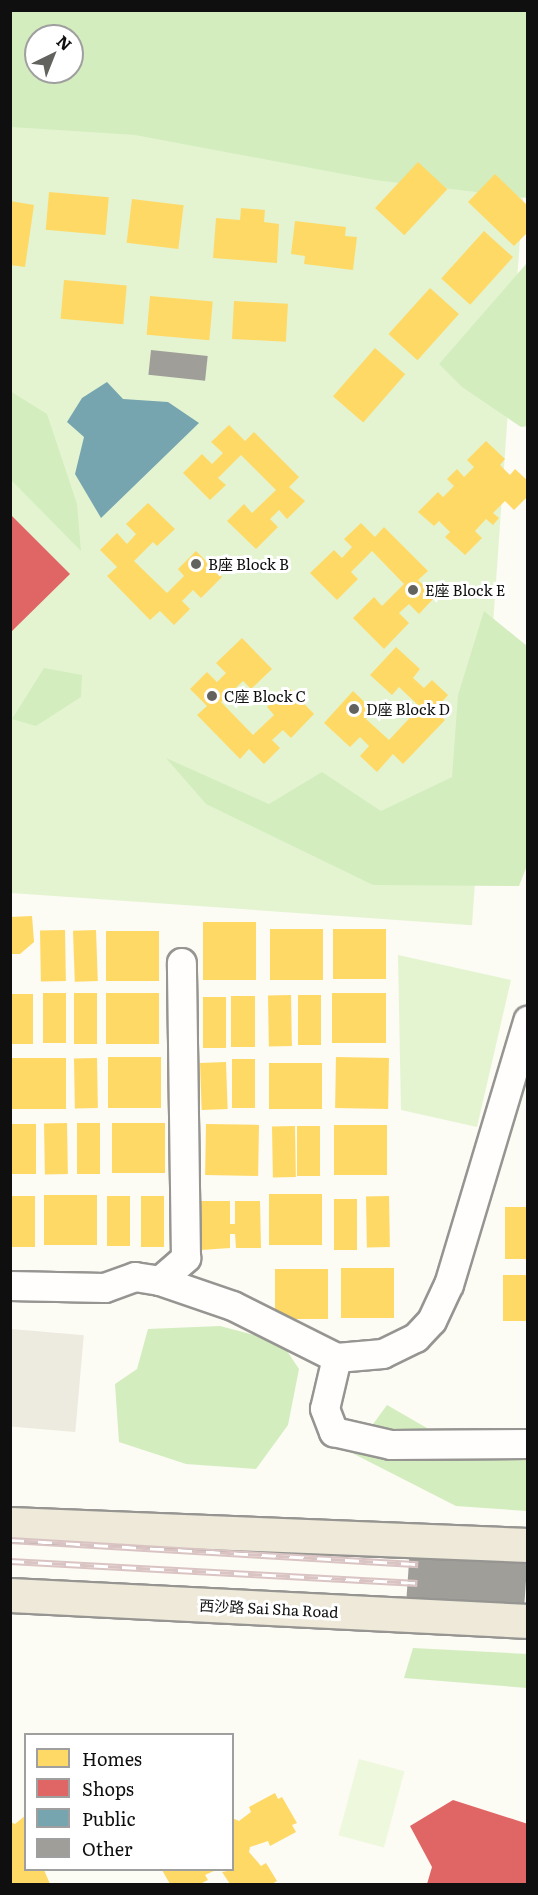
<!DOCTYPE html>
<html>
<head>
<meta charset="utf-8">
<style>
	body { margin:0 }
	#map { position:relative; width:538px; height:1895px; overflow:hidden; background:#fcfbf4; font-family:Literata,"Noto Sans TC",serif }
	div>[style] { position:absolute }
	.green>* { inset:0; background:#e4f4d1; transform-origin:0 0 }
	.forest>* { inset:0; background:#d3edbf }
	.pitch>* { inset:0; background:#eef8dc; transform-origin:0 0 }
	.plaza>* { inset:0; background:#edeadf; transform-origin:0 0 }
	.homes>* { inset:0; background:#ffd966; transform-origin:0 0 }
	.shops>* { inset:0; background:#e06666 }
	.public>* { inset:0; background:#76a5af }
	.building>* { inset:0; background:#a09e99; transform-origin:0 0 }
	.roads { filter:drop-shadow(2px 0 #969592) drop-shadow(-2px 0 #969592) drop-shadow(0 2px #969592) drop-shadow(0 -2px #969592) }
	.minor>* { height:28px; margin:-14px; padding:0 14px; transform-origin:14px; border-radius:14px; background:#fffefd }
	.major>* { height:33px; margin:-16.5px; padding:0 16.5px; transform-origin:16.5px; border-radius:16.5px; background:#eee9d9 }
	.rail>* { height:7px; margin-top:-3.5px; transform-origin:0; background:repeating-linear-gradient(90deg,#fff 0 14px,#dac4c3 0 28px); box-sizing:border-box; border-block:2px solid #dac4c3 }
	.dots>* { width:16px; height:16px; translate:-50% -50%; box-sizing:border-box; border:3px solid #fff; border-radius:50% }
	span { translate:-50% -50%; white-space:nowrap; text-align:center; line-height:1.15; -webkit-text-stroke:6px #fff; paint-order:stroke }
	.poi-label { font-size:15px; color:#0f0f0f }
	.left { translate:0 -50%; text-align:left }
	.street-label { font-size:15px; color:#0f0f0f }
	.frame { position:absolute; inset:0; border:12px solid #0f0f0f; pointer-events:none }
	.legend { position:absolute; left:24px; top:1733px; width:210px; height:138px; box-sizing:border-box; background:#fff; border:2px solid #9f9f9f; margin:0; padding:8px 10px; list-style:none; font-size:18px; color:#0f0f0f }
	.legend li { display:flex; align-items:center; gap:12px; height:30px }
	.legend b { width:30px; border:2px solid #9f9f9f }
	.north { position:absolute; left:24px; top:24px; width:60px; height:60px; box-sizing:border-box; background:#fff; border:2px solid #9f9f9f; border-radius:50%; rotate:43deg; font-size:16px; font-weight:700; line-height:24px; text-align:center; color:#0f0f0f }
	.north::after { content:''; display:block; margin:auto; width:21px; height:27px; background:#62625f; clip-path:polygon(50% 0,100% 100%,50% 72%,0 100%) }
</style>
</head>
<body>
<div id="map">
	<div class="green">
		<i style="left:10px;top:106px;width:518px;height:785px;rotate:4deg"></i>
		<i style="clip-path:polygon(398px 955px,511px 980px,477px 1127px,401px 1110px)"></i>
	</div>
	<div class="forest">
		<i style="clip-path:polygon(evenodd,10px 11px,527px 11px,527px 198px,375px 180px,135px 135px,11px 127px,10px 11px,36px 36px,72px 36px,72px 72px,36px 72px,36px 36px)"></i>
		<i style="clip-path:polygon(527px 263px,528px 426px,521px 427px,462px 387px,439px 364px)"></i>
		<i style="clip-path:polygon(10px 391px,47px 414px,77px 504px,81px 551px,11px 480px)"></i>
		<i style="clip-path:polygon(484px 611px,527px 646px,528px 863px,519px 886px,373px 885px,206px 804px,166px 758px,269px 804px,322px 772px,381px 811px,452px 777px,458px 695px)"></i>
		<i style="clip-path:polygon(44px 668px,82px 675px,81px 697px,36px 726px,12px 719px)"></i>
		<i style="clip-path:polygon(220px 1326px,281px 1342px,299px 1369px,288px 1425px,256px 1469px,186px 1464px,119px 1442px,115px 1384px,137px 1369px,148px 1329px)"></i>
		<i style="clip-path:polygon(387px 1405px,465px 1450px,527px 1455px,527px 1511px,456px 1506px,352px 1453px)"></i>
		<i style="clip-path:polygon(413px 1648px,527px 1654px,527px 1688px,404px 1678px)"></i>
	</div>
	<div class="pitch">
		<i style="left:359px;top:1759px;width:47px;height:79px;rotate:15deg"></i>
	</div>
	<div class="plaza">
		<i style="left:11px;top:1329px;width:73px;height:97px;rotate:5deg"></i>
	</div>
	<div class="homes">
		<i style="left:418px;top:162px;width:40px;height:63px;rotate:43deg"></i>
		<i style="clip-path:polygon(495px 174px,528px 206px,528px 232px,514px 246px,468px 202px)"></i>
		<i style="left:49px;top:192px;width:60px;height:38px;rotate:5deg"></i>
		<i style="left:132px;top:199px;width:52px;height:44px;rotate:7deg"></i>
		<i style="clip-path:polygon(10px 201px,34px 205px,25px 267px,10px 265px)"></i>
		<i style="clip-path:polygon(241px 208px,265px 210px,264px 222px,279px 224px,277px 263px,213px 258px,216px 218px,240px 220px)"></i>
		<i style="clip-path:polygon(295px 221px,346px 227px,345px 236px,357px 237px,353px 270px,304px 264px,305px 256px,291px 254px)"></i>
		<i style="left:484px;top:231px;width:39px;height:64px;rotate:42deg"></i>
		<i style="left:64px;top:280px;width:63px;height:39px;rotate:5deg"></i>
		<i style="left:430px;top:288px;width:39px;height:62px;rotate:42deg"></i>
		<i style="left:150px;top:296px;width:63px;height:39px;rotate:5deg"></i>
		<i style="left:234px;top:301px;width:54px;height:38px;rotate:3deg"></i>
		<i style="left:375px;top:348px;width:40px;height:64px;rotate:41deg"></i>
		<i style="clip-path:polygon(229px 425px,245px 441px,254px 432px,299px 477px,289px 487px,305px 501px,287px 519px,279px 510px,270px 519px,278px 527px,256px 549px,227px 521px,244px 504px,252px 513px,276px 490px,241px 455px,218px 478px,226px 485px,210px 500px,183px 473px,202px 454px,212px 464px,223px 453px,211px 442px)"></i>
		<i style="clip-path:polygon(486px 441px,505px 459px,500px 465px,510px 475px,515px 469px,528px 481px,528px 496px,514px 510px,505px 501px,493px 513px,499px 518px,493px 525px,486px 519px,475px 531px,482px 538px,465px 555px,445px 537px,450px 532px,439px 521px,434px 526px,418px 512px,438px 492px,443px 497px,454px 486px,447px 479px,457px 469px,464px 477px,474px 467px,467px 460px)"></i>
		<i style="clip-path:polygon(148px 503px,175px 529px,157px 546px,153px 542px,134px 561px,167px 593px,184px 576px,178px 569px,196px 551px,222px 577px,201px 598px,193px 590px,182px 601px,190px 609px,174px 625px,160px 611px,150px 620px,107px 576px,117px 567px,100px 550px,117px 533px,127px 544px,136px 534px,126px 524px)"></i>
		<i style="clip-path:polygon(361px 523px,375px 537px,384px 527px,428px 571px,418px 580px,435px 597px,419px 614px,409px 604px,399px 613px,409px 623px,384px 649px,353px 618px,374px 597px,382px 606px,404px 584px,372px 551px,351px 572px,358px 579px,337px 600px,310px 573px,334px 550px,342px 558px,352px 547px,344px 539px)"></i>
		<i style="clip-path:polygon(242px 638px,272px 669px,251px 689px,243px 681px,221px 702px,253px 735px,274px 715px,267px 707px,288px 687px,314px 714px,291px 738px,283px 730px,272px 740px,280px 748px,264px 764px,249px 749px,240px 759px,197px 715px,207px 706px,190px 689px,207px 672px,217px 682px,226px 673px,216px 663px)"></i>
		<i style="clip-path:polygon(396px 647px,420px 669px,413px 678px,424px 688px,432px 680px,448px 695px,435px 710px,445px 720px,403px 764px,393px 754px,377px 772px,360px 756px,369px 746px,360px 737px,350px 747px,324px 723px,353px 691px,374px 711px,366px 719px,389px 740px,420px 707px,399px 687px,392px 695px,370px 675px)"></i>
		<i style="clip-path:polygon(32px 916px,34px 942px,20px 954px,10px 954px,10px 917px)"></i>
		<i style="left:203px;top:922px;width:53px;height:58px"></i>
		<i style="left:270px;top:929px;width:53px;height:51px"></i>
		<i style="left:333px;top:929px;width:53px;height:50px"></i>
		<i style="left:65px;top:930px;width:51px;height:25px;rotate:89deg"></i>
		<i style="left:96px;top:930px;width:51px;height:23px;rotate:88deg"></i>
		<i style="left:106px;top:931px;width:53px;height:50px"></i>
		<i style="left:43px;top:993px;width:23px;height:50px"></i>
		<i style="left:74px;top:993px;width:23px;height:51px"></i>
		<i style="left:106px;top:993px;width:53px;height:51px"></i>
		<i style="left:332px;top:993px;width:54px;height:50px"></i>
		<i style="left:10px;top:994px;width:23px;height:50px"></i>
		<i style="left:291px;top:995px;width:51px;height:23px;rotate:89deg"></i>
		<i style="left:298px;top:995px;width:23px;height:50px"></i>
		<i style="left:231px;top:996px;width:24px;height:51px"></i>
		<i style="left:203px;top:997px;width:23px;height:51px"></i>
		<i style="left:108px;top:1057px;width:53px;height:51px"></i>
		<i style="left:336px;top:1057px;width:53px;height:51px;rotate:1deg"></i>
		<i style="left:12px;top:1058px;width:54px;height:51px"></i>
		<i style="left:97px;top:1058px;width:50px;height:23px;rotate:89deg"></i>
		<i style="left:232px;top:1059px;width:23px;height:49px"></i>
		<i style="left:226px;top:1062px;width:47px;height:26px;rotate:88deg"></i>
		<i style="left:269px;top:1063px;width:53px;height:46px"></i>
		<i style="left:67px;top:1123px;width:51px;height:23px;rotate:89deg"></i>
		<i style="left:77px;top:1123px;width:23px;height:51px"></i>
		<i style="left:112px;top:1123px;width:53px;height:50px"></i>
		<i style="left:10px;top:1124px;width:26px;height:50px"></i>
		<i style="left:206px;top:1124px;width:53px;height:51px;rotate:1deg"></i>
		<i style="left:334px;top:1125px;width:53px;height:50px"></i>
		<i style="left:295px;top:1126px;width:51px;height:23px;rotate:89deg"></i>
		<i style="left:297px;top:1126px;width:23px;height:50px"></i>
		<i style="left:269px;top:1194px;width:53px;height:51px"></i>
		<i style="left:44px;top:1195px;width:53px;height:50px"></i>
		<i style="left:12px;top:1196px;width:23px;height:51px"></i>
		<i style="left:107px;top:1196px;width:23px;height:50px"></i>
		<i style="left:141px;top:1196px;width:23px;height:51px"></i>
		<i style="left:389px;top:1196px;width:51px;height:23px;rotate:89deg"></i>
		<i style="left:334px;top:1199px;width:23px;height:51px"></i>
		<i style="clip-path:polygon(201px 1201px,230px 1201px,230px 1224px,235px 1224px,235px 1201px,260px 1201px,261px 1248px,236px 1248px,235px 1234px,230px 1234px,230px 1248px,201px 1250px)"></i>
		<i style="left:505px;top:1207px;width:23px;height:52px"></i>
		<i style="left:341px;top:1268px;width:53px;height:50px"></i>
		<i style="left:275px;top:1269px;width:53px;height:50px"></i>
		<i style="left:528px;top:1275px;width:46px;height:25px;rotate:90deg"></i>
		<i style="clip-path:polygon(275px 1793px,278px 1799px,282px 1797px,297px 1823px,292px 1825px,296px 1832px,270px 1846px,268px 1841px,250px 1847px,249px 1852px,261px 1866px,266px 1863px,277px 1881px,272px 1884px,230px 1884px,222px 1872px,232px 1870px,232px 1818px,239px 1821px,251px 1812px,249px 1807px)"></i>
		<i style="clip-path:polygon(26px 1815px,26px 1870px,44px 1870px,50px 1884px,10px 1884px,10px 1822px,15px 1824px)"></i>
		<i style="clip-path:polygon(162px 1870px,216px 1870px,205px 1875px,208px 1880px,200px 1884px,170px 1884px)"></i>
	</div>
	<div class="shops">
		<i style="clip-path:polygon(10px 514px,70px 574px,10px 633px)"></i>
		<i style="clip-path:polygon(453px 1800px,528px 1824px,528px 1884px,427px 1884px,432px 1867px,410px 1826px)"></i>
	</div>
	<div class="public">
		<i style="clip-path:polygon(107px 382px,123px 399px,168px 402px,199px 423px,101px 518px,75px 474px,84px 437px,67px 422px,82px 398px)"></i>
	</div>
	<div class="building">
		<i style="left:151px;top:350px;width:57px;height:25px;rotate:6deg"></i>
		<i style="left:410px;top:1548px;width:118px;height:56px;rotate:4deg"></i>
	</div>
	<div class="roads">
		<div class="minor">
			<i style="left:160px;top:1281px;width:35px;rotate:-41deg"></i>
			<i style="left:186px;top:1258px;width:295px;rotate:-90.8deg"></i>
			<i style="left:10px;top:1286px;width:95px;rotate:1.2deg"></i>
			<i style="left:105px;top:1288px;width:32px;rotate:-20deg"></i>
			<i style="left:135px;top:1277px;width:25px;rotate:9deg"></i>
			<i style="left:160px;top:1281px;width:77px;rotate:18.9deg"></i>
			<i style="left:233px;top:1306px;width:116px;rotate:26.6deg"></i>
			<i style="left:337px;top:1358px;width:46px;rotate:-5deg"></i>
			<i style="left:383px;top:1354px;width:37px;rotate:-26deg"></i>
			<i style="left:416px;top:1338px;width:23px;rotate:-47deg"></i>
			<i style="left:432px;top:1321px;width:40px;rotate:-65deg"></i>
			<i style="left:449px;top:1285px;width:276px;rotate:-73.3deg"></i>
			<i style="left:337px;top:1358px;width:52px;rotate:103.2deg"></i>
			<i style="left:325px;top:1409px;width:25px;rotate:69deg"></i>
			<i style="left:334px;top:1432px;width:58px;rotate:12.8deg"></i>
			<i style="left:391px;top:1445px;width:137px;rotate:-0.4deg"></i>
		</div>
		<div class="major">
			<i style="left:10px;top:1524px;width:518px;rotate:2.32deg"></i>
			<i style="left:10px;top:1595px;width:519px;rotate:2.87deg"></i>
		</div>
	</div>
	<div class="rail">
		<i style="left:10px;top:1540px;width:409px;rotate:3.4deg"></i>
		<i style="left:10px;top:1561px;width:408px;rotate:3.1deg"></i>
	</div>
	<div class="dots">
		<i style="left:196px;top:564px;background:#62625f"></i>
		<i style="left:413px;top:590px;background:#62625f"></i>
		<i style="left:212px;top:696px;background:#62625f"></i>
		<i style="left:354px;top:709px;background:#62625f"></i>
	</div>
	<div class="poi-label">
		<span class="left" style="left:208px;top:564px">B座 Block B</span>
		<span class="left" style="left:425px;top:590px">E座 Block E</span>
		<span class="left" style="left:224px;top:696px">C座 Block C</span>
		<span class="left" style="left:366px;top:709px">D座 Block D</span>
	</div>
	<div class="street-label">
		<span style="left:269px;top:1608px;rotate:3deg">西沙路 Sai Sha Road</span>
	</div>
	<div class="frame"></div>
	<ul class="legend">
	<li><b style="height:16px;background:#ffd966"></b>Homes</li>
	<li><b style="height:16px;background:#e06666"></b>Shops</li>
	<li><b style="height:16px;background:#76a5af"></b>Public</li>
	<li><b style="height:16px;background:#a09e99"></b>Other</li>
	</ul>
	<div class="north">N</div>
</div>
</body>
</html>
